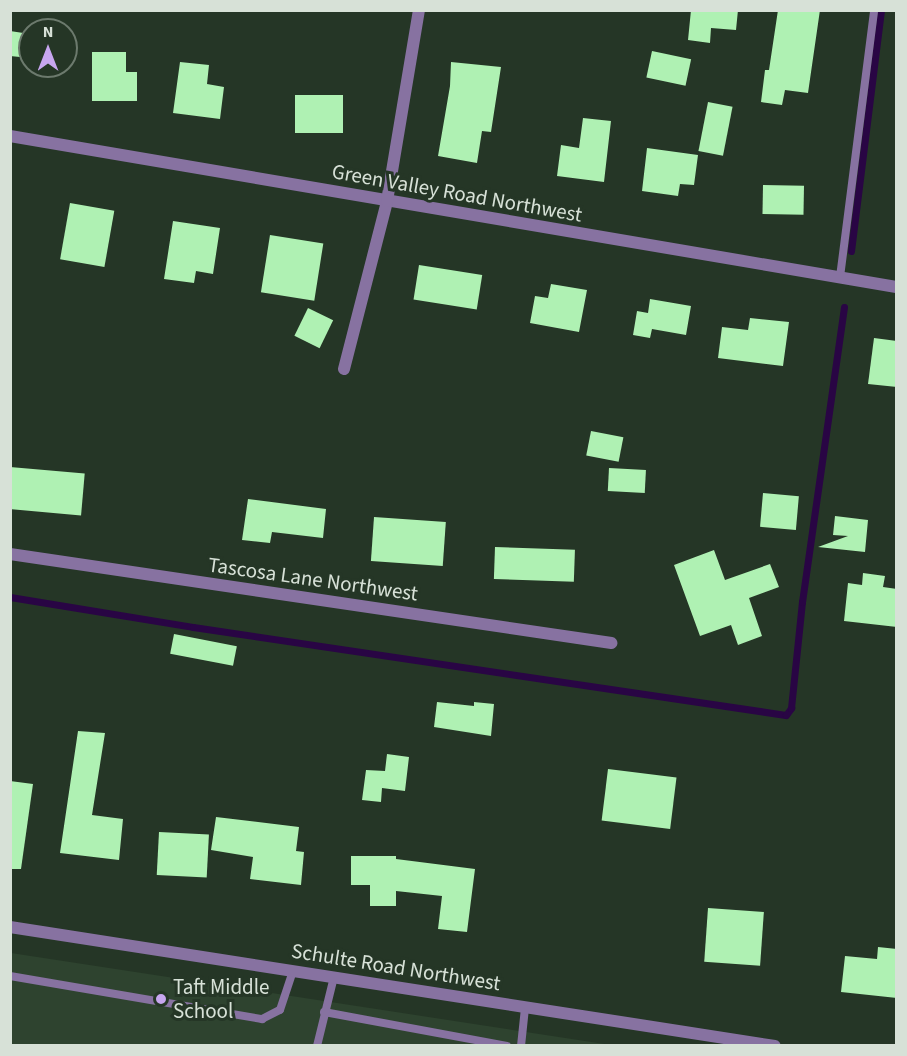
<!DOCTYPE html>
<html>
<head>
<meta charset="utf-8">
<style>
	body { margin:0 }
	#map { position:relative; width:907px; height:1056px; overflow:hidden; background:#253626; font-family:"Source Sans 3",sans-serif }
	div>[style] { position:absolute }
	.built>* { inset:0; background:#2e432f }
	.stream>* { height:7px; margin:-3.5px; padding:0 3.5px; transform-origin:3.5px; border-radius:3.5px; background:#290544 }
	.building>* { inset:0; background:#aff1b3; transform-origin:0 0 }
	.lane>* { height:8px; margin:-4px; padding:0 4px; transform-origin:4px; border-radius:4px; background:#8772a1 }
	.street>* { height:12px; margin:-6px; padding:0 6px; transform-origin:6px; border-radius:6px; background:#8772a1 }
	.dots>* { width:16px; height:16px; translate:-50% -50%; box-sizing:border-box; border:3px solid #253626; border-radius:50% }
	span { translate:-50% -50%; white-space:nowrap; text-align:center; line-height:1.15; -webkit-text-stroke:6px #253626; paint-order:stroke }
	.street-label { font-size:21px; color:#d7e1d7 }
	.poi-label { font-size:21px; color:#d7e1d7 }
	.left { translate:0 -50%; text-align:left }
	.frame { position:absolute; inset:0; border:12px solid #d7e1d7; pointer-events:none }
	.north { position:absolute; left:18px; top:18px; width:60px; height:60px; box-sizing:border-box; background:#253626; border:2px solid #6c7a6d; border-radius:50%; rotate:0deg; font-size:16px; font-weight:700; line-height:24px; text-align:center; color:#d7e1d7 }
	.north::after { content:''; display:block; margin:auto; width:21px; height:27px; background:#c7a6ef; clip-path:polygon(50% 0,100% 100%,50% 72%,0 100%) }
</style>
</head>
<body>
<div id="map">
	<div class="built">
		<i style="clip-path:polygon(11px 953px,611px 1045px,11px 1045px)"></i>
	</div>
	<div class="stream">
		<i style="left:851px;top:251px;width:243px;rotate:-82.9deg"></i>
		<i style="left:10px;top:597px;width:185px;rotate:9.3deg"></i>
		<i style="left:193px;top:627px;width:599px;rotate:8.44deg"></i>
		<i style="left:786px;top:715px;width:9px;rotate:-54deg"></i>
		<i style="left:791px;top:708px;width:107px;rotate:-84.1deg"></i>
		<i style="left:802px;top:602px;width:298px;rotate:-81.9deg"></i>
	</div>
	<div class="building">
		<i style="clip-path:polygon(691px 10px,738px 10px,736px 30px,711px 28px,710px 43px,688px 40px)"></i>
		<i style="clip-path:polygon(778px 10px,820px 10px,808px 93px,785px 90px,782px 105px,761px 102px,765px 70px,769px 70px)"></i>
		<i style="clip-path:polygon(10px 31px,30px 34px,30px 58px,10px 56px)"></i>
		<i style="left:652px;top:51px;width:40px;height:27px;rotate:12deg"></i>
		<i style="clip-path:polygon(92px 52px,126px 52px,126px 72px,137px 72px,137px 101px,92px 101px)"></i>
		<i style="clip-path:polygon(180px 62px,209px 65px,207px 84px,224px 87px,220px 119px,173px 113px)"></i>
		<i style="clip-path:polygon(451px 62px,501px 67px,491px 132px,482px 131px,477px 163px,438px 156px,450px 86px)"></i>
		<i style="left:295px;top:95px;width:48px;height:38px"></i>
		<i style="left:708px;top:102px;width:25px;height:50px;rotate:11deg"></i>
		<i style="clip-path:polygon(583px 118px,611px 121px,604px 182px,557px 176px,561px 145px,579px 148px)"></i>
		<i style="clip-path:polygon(647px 148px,698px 155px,694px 185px,680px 184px,678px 196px,642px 191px)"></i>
		<i style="left:763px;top:185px;width:41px;height:29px;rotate:1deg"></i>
		<i style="left:70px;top:203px;width:45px;height:57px;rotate:10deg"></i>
		<i style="clip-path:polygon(173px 221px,220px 228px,213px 274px,196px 271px,194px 283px,164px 279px)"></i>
		<i style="left:270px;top:235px;width:54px;height:58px;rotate:9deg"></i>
		<i style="left:419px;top:265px;width:64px;height:35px;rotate:9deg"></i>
		<i style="clip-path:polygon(551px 284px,587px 290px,579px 332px,530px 323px,535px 296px,548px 298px)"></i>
		<i style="clip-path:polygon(650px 299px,691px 306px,686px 335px,652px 329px,650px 338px,633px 335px,637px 311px,648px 313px)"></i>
		<i style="left:308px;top:308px;width:28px;height:31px;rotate:26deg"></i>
		<i style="clip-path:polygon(750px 318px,789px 322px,783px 366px,718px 358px,722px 327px,748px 330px)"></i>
		<i style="clip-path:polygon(874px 338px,897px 341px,897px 387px,868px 384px)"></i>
		<i style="left:591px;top:431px;width:33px;height:25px;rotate:11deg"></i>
		<i style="left:10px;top:467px;width:75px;height:42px;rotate:5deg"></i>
		<i style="left:609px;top:468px;width:37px;height:23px;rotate:3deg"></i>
		<i style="left:763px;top:493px;width:36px;height:34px;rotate:5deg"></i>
		<i style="clip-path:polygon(248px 499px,326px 509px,323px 538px,272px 532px,270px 543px,242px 540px)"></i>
		<i style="clip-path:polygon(835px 516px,868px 520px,865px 552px,818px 547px,848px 536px,833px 535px)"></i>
		<i style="left:374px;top:517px;width:72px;height:44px;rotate:4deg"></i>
		<i style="left:495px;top:547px;width:80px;height:32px;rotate:2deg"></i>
		<i style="clip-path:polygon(714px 550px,725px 580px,770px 564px,779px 587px,749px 598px,762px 636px,738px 645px,731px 625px,700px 636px,674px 565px)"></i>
		<i style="clip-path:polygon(863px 573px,885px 576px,883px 587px,897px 589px,897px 627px,844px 621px,848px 583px,862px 585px)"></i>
		<i style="left:174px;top:634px;width:64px;height:20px;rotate:11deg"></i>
		<i style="clip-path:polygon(437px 702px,474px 706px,474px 702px,494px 704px,491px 736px,434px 727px)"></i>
		<i style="clip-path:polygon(78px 731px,105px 733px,92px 815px,123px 819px,119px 860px,60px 853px)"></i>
		<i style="clip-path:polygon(387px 754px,409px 757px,405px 791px,382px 788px,381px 802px,362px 800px,366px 770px,385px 771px)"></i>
		<i style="left:608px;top:769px;width:69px;height:52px;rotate:7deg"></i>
		<i style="clip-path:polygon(10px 781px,33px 784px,21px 869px,10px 869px)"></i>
		<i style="clip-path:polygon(216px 817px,299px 827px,296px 851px,304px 852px,301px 885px,250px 879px,253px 857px,211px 850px)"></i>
		<i style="left:159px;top:832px;width:50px;height:43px;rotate:3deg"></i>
		<i style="clip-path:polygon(351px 856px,396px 856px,396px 859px,475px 869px,467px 932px,438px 929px,442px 896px,396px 891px,396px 906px,370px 906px,370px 885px,351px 885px)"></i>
		<i style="left:708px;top:908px;width:56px;height:54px;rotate:4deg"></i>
		<i style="clip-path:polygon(878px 947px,897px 949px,897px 998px,841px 992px,845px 956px,877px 959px)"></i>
	</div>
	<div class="lane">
		<i style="left:840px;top:277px;width:269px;rotate:-82.7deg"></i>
		<i style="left:10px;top:976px;width:256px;rotate:9.7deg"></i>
		<i style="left:262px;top:1019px;width:20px;rotate:-27deg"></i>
		<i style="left:280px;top:1010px;width:41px;rotate:-71.6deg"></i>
		<i style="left:324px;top:1012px;width:186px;rotate:10.5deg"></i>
		<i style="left:317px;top:1046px;width:71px;rotate:-76.2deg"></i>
		<i style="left:521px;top:1046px;width:39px;rotate:-84deg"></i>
	</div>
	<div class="street">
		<i style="left:10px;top:136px;width:899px;rotate:9.67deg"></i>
		<i style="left:344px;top:369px;width:173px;rotate:-75.6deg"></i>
		<i style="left:387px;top:201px;width:194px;rotate:-80.5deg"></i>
		<i style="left:10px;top:554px;width:608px;rotate:8.42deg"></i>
		<i style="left:10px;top:927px;width:774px;rotate:8.84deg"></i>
	</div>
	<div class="dots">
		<i style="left:161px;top:999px;background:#c7a6ef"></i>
	</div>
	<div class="street-label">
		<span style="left:457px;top:193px;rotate:10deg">Green Valley Road Northwest</span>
		<span style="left:313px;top:579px;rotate:8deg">Tascosa Lane Northwest</span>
		<span style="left:396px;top:967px;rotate:9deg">Schulte Road Northwest</span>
	</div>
	<div class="poi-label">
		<span class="left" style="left:173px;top:999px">Taft Middle<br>School</span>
	</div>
	<div class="frame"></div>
	<div class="north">N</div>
</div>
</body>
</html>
